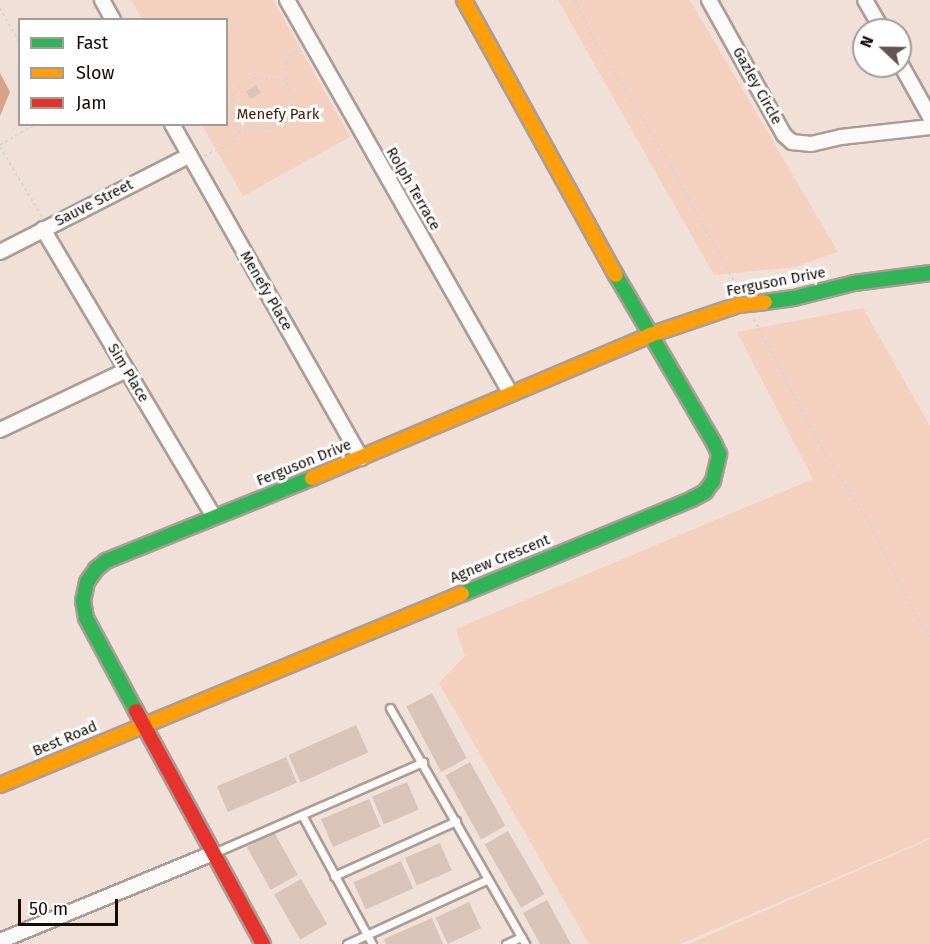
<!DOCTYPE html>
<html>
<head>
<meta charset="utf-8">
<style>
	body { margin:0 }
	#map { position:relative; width:930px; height:944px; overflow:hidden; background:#f0e0d8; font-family:"Fira Sans",sans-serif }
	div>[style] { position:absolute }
	.green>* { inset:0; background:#f4d1be }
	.water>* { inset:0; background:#d6a388 }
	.building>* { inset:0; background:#d9c4ba; transform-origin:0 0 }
	.path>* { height:2px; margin-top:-1px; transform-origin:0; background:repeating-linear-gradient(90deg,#d9d4d2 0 3px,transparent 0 6px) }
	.roads { filter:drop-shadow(2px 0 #aa9c96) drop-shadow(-2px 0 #aa9c96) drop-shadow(0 2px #aa9c96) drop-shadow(0 -2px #aa9c96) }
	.lane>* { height:7px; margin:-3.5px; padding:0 3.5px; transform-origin:3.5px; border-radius:3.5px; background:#fdfaf9 }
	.street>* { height:14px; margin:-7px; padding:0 7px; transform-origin:7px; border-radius:7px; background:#fdfaf9 }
	.fast>* { height:14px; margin:-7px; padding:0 7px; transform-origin:7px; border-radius:7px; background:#30b455 }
	.slow>* { height:14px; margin:-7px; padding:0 7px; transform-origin:7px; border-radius:7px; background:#ff9f0a }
	.jam>* { height:14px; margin:-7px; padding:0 7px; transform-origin:7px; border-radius:7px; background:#e5322d }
	span { translate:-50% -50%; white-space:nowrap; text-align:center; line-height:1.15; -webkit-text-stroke:6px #fff; paint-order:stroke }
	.street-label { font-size:15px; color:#170b06 }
	.park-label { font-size:15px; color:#451b01 }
	.legend { position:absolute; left:18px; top:18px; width:210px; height:108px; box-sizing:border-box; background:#fff; border:2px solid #a29d9b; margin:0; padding:8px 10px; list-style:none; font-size:18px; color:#170b06 }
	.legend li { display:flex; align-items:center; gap:12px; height:30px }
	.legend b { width:30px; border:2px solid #a29d9b }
	.north { position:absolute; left:852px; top:18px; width:60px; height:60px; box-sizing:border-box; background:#fff; border:2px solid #a29d9b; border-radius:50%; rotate:292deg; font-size:16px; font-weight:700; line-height:24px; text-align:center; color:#170b06 }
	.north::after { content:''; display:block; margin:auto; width:21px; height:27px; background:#635650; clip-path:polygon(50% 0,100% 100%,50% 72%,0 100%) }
	.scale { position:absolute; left:18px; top:899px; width:100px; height:27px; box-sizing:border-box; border:3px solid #170b06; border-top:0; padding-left:8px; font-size:18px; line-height:21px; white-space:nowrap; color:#170b06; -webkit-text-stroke:4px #fff; paint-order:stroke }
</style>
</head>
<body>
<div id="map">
	<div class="green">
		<i style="clip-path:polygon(131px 0,273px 0,350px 137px,243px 196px,202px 125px,226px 124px,226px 20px,142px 19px)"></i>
		<i style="clip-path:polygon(558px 0,690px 0,838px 252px,795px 267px,714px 275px)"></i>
		<i style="clip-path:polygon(863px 308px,930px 426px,930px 838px,680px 944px,589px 944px,439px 683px,465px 656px,456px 629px,813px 479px,737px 332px)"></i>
		<i style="clip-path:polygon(930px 839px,930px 944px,689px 944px)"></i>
	</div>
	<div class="water">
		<i style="clip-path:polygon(0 73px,10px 92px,0 116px)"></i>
	</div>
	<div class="building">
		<i style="left:256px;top:85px;width:9px;height:12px;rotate:58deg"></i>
		<i style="left:432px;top:693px;width:74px;height:29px;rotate:62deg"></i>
		<i style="left:356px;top:725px;width:30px;height:74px;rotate:66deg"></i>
		<i style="left:286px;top:757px;width:28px;height:75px;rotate:67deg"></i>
		<i style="left:470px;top:762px;width:73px;height:28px;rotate:61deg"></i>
		<i style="left:407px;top:782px;width:30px;height:38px;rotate:67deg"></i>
		<i style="left:369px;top:799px;width:30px;height:52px;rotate:67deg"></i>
		<i style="left:508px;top:831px;width:73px;height:27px;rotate:60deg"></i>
		<i style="left:274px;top:832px;width:49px;height:31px;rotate:61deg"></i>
		<i style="left:440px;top:843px;width:30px;height:38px;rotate:67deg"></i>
		<i style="left:401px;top:861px;width:30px;height:52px;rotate:66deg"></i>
		<i style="left:301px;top:879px;width:52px;height:31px;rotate:60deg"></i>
		<i style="clip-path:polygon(547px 900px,571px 944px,540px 944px,523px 913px)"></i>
		<i style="left:469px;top:902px;width:29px;height:37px;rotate:65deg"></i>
		<i style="clip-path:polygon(432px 918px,443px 944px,386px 944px,384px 939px)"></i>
	</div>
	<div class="path">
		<i style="left:575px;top:0;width:41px;rotate:64.1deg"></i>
		<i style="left:593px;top:37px;width:152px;rotate:59deg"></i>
		<i style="left:671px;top:167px;width:137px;rotate:61.2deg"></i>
		<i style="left:0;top:8px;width:41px;rotate:60.9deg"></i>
		<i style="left:238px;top:132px;width:26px;rotate:-106deg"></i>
		<i style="left:231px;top:107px;width:14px;rotate:-78deg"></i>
		<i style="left:234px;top:93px;width:12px;rotate:-48deg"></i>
		<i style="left:242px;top:84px;width:13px;rotate:-29deg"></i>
		<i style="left:253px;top:78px;width:32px;rotate:4deg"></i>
		<i style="left:0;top:145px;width:42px;rotate:-30.3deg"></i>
		<i style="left:0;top:147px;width:82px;rotate:59deg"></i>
		<i style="left:204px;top:156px;width:31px;rotate:-25deg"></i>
		<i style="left:232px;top:143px;width:13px;rotate:-61deg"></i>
		<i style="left:238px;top:132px;width:16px;rotate:-18deg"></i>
		<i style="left:253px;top:127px;width:14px;rotate:8deg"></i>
		<i style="left:267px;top:129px;width:14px;rotate:-25deg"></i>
		<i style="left:280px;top:123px;width:15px;rotate:-48deg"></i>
		<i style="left:290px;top:112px;width:15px;rotate:-82deg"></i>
		<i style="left:292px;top:97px;width:21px;rotate:-109deg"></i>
		<i style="left:285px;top:77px;width:15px;rotate:-82deg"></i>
		<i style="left:287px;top:62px;width:6px;rotate:-72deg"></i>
		<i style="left:289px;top:56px;width:14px;rotate:-36deg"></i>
		<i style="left:754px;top:319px;width:147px;rotate:62.4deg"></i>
		<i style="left:822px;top:449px;width:84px;rotate:57.6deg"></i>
		<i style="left:867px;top:520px;width:76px;rotate:63.4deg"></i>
		<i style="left:901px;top:588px;width:59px;rotate:60.4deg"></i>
	</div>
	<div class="roads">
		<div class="lane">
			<i style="left:390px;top:708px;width:272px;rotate:60.2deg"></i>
			<i style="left:302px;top:815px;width:147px;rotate:61.5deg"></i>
			<i style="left:216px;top:852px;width:226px;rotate:-23.5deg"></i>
			<i style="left:334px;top:876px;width:134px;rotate:-24.3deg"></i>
			<i style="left:347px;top:944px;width:155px;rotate:-24.7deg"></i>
			<i style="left:506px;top:944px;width:17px;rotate:-25deg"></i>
		</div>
		<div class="street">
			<i style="left:102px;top:0;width:23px;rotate:61deg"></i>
			<i style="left:287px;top:0;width:453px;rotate:60.4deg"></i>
			<i style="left:709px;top:0;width:154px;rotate:60.9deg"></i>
			<i style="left:784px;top:135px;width:11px;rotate:41deg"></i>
			<i style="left:792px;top:142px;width:19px;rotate:6deg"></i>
			<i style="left:811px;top:144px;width:31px;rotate:-13deg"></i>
			<i style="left:841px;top:137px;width:90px;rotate:-6.4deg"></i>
			<i style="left:865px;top:0;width:34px;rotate:60deg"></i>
			<i style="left:900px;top:63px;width:62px;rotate:60.9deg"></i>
			<i style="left:172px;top:124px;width:384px;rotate:60.5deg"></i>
			<i style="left:43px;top:229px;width:335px;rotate:59.3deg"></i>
			<i style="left:0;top:252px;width:213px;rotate:-27deg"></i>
			<i style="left:0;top:430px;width:140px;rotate:-25.3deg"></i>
			<i style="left:0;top:941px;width:231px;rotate:-22.4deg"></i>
		</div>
		<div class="fast">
			<i style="left:765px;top:302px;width:29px;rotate:-8deg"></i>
			<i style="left:794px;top:298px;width:62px;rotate:-14deg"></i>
			<i style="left:854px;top:283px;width:77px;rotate:-7.5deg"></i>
			<i style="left:462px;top:594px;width:249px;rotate:-22.4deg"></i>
			<i style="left:692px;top:499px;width:15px;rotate:-28deg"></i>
			<i style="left:705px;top:492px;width:14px;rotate:-54deg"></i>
			<i style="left:713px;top:481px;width:28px;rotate:-77deg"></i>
			<i style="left:719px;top:454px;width:12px;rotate:-114deg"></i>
			<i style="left:714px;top:443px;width:194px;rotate:-120.3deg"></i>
			<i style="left:136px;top:711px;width:106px;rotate:-118.3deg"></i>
			<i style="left:86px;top:618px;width:17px;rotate:-100deg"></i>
			<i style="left:83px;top:601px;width:19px;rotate:-78deg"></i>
			<i style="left:87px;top:582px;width:16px;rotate:-55deg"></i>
			<i style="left:96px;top:569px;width:13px;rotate:-39deg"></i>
			<i style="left:106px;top:561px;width:222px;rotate:-21.9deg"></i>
		</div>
		<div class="slow">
			<i style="left:464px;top:0;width:314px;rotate:61.1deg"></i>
			<i style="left:312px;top:478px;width:367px;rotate:-22.9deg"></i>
			<i style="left:650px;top:335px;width:93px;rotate:-18.8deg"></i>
			<i style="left:738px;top:305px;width:27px;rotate:-6deg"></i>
			<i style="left:0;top:785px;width:500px;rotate:-22.5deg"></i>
		</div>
		<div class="jam">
			<i style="left:136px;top:711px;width:265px;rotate:61.4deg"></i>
		</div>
	</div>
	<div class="street-label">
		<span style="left:757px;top:86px;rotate:61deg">Gazley Circle</span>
		<span style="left:413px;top:189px;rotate:60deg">Rolph Terrace</span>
		<span style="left:94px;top:203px;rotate:-27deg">Sauve Street</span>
		<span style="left:776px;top:282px;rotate:-11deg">Ferguson Drive</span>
		<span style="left:266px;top:291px;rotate:60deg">Menefy Place</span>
		<span style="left:128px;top:373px;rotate:59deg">Sim Place</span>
		<span style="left:304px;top:463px;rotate:-22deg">Ferguson Drive</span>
		<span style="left:500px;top:559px;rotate:-22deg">Agnew Crescent</span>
		<span style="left:65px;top:739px;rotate:-23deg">Best Road</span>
	</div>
	<div class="park-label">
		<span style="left:278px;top:115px">Menefy Park</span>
	</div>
	<ul class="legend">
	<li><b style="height:8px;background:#30b455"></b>Fast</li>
	<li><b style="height:8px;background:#ff9f0a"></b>Slow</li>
	<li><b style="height:8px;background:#e5322d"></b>Jam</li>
	</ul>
	<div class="north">N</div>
	<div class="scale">50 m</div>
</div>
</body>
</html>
